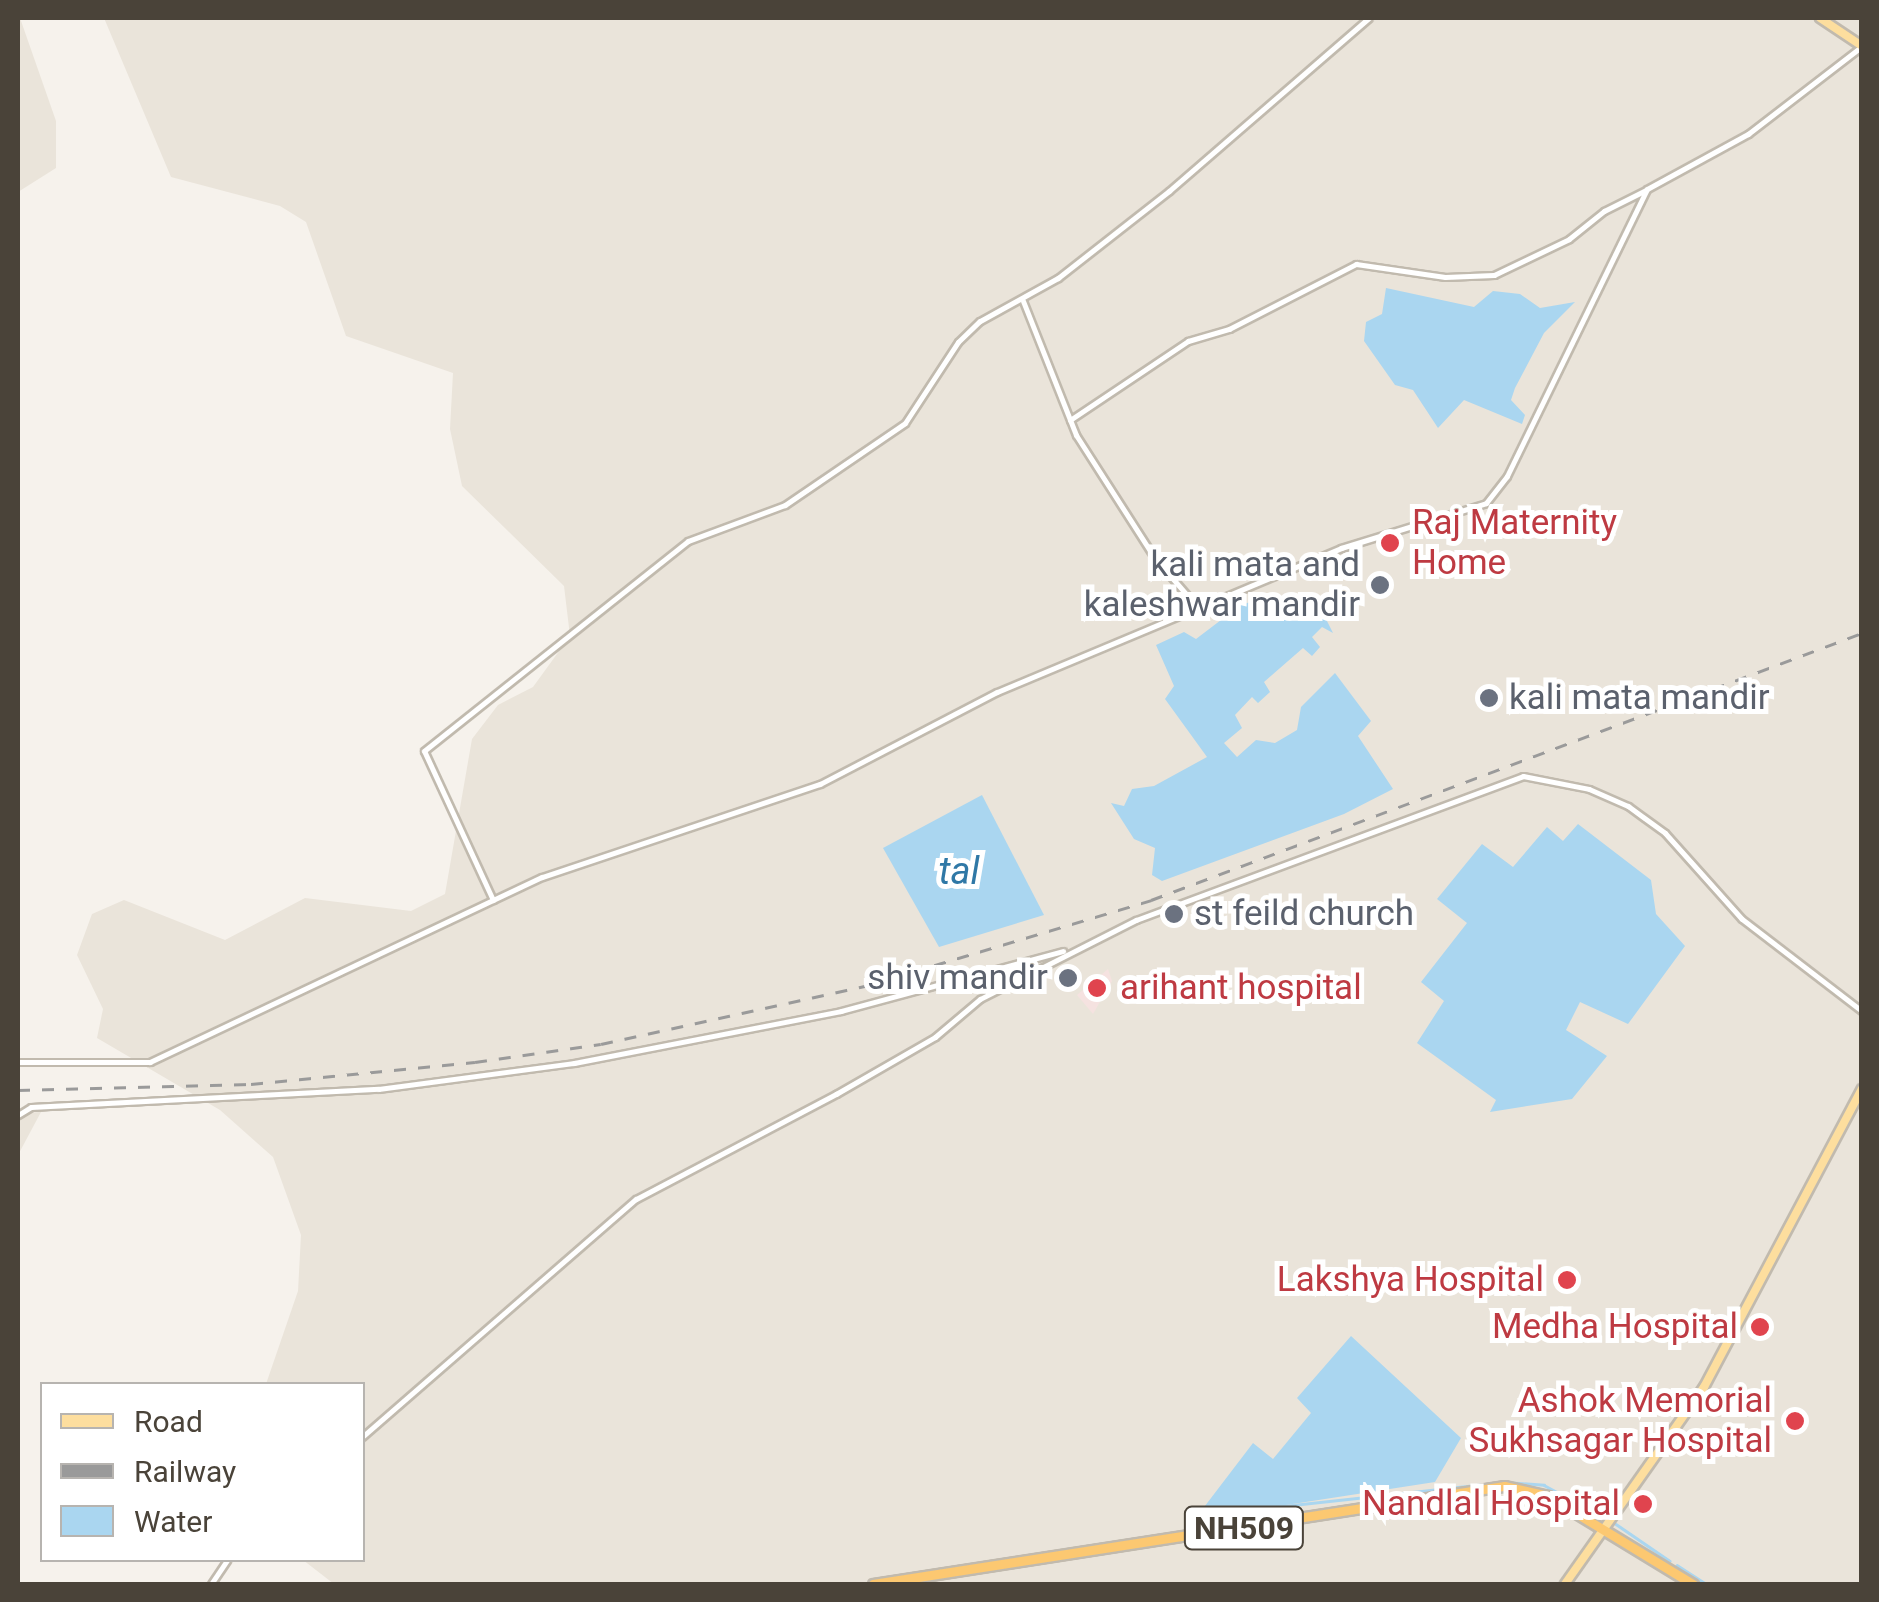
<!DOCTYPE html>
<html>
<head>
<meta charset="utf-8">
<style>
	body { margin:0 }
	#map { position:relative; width:1879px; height:1602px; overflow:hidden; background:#f6f2ec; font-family:Roboto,sans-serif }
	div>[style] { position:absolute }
	.residential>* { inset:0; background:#eae4da }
	.medical>* { inset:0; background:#f5e2e0 }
	.green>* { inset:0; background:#d4e9b6 }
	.water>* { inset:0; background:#aad6f0 }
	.stream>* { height:2.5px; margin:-1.25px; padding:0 1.25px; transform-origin:1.25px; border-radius:1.25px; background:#aad6f0 }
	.roads { filter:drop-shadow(2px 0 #c1baae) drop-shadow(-2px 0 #c1baae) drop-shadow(0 2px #c1baae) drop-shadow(0 -2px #c1baae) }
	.minor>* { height:5px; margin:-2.5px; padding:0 2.5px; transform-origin:2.5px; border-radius:2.5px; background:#fff }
	.major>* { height:8px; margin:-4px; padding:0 4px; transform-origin:4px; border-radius:4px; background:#fdde9e }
	.highway>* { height:9px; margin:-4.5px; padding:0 4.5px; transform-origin:4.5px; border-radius:4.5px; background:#fcc871 }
	.rail>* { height:2.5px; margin-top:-1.25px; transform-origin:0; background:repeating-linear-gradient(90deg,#9a9a9a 0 12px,transparent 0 24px) }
	.dots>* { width:28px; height:28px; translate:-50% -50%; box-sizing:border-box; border:5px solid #fff; border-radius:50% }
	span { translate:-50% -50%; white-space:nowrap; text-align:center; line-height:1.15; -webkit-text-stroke:10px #fff; paint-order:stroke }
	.shield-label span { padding:2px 8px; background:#fff; border:2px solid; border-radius:8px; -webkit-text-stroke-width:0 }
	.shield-label { font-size:32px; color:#4a4339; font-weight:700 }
	.health-label { font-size:35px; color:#be3a42 }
	.left { translate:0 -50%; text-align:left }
	.right { translate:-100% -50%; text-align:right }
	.worship-label { font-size:35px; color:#5b616d }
	.water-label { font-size:38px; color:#2f78a6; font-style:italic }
	.frame { position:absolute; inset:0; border:20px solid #4a4339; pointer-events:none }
	.legend { position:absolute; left:40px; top:1382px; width:325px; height:180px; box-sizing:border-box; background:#fff; border:2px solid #b7b4b0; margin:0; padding:12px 18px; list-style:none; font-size:30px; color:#4a4339 }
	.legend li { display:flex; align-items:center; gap:20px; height:50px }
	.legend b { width:50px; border:2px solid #b7b4b0 }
</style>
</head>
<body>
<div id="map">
	<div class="residential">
		<i style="clip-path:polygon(20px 18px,56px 121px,56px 168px,18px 192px)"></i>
		<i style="clip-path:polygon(104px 18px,1861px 18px,1861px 1584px,334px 1584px,303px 1560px,362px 1560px,362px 1384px,266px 1384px,298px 1291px,301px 1235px,273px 1157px,220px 1110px,97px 1038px,103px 1009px,77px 955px,92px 914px,124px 900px,225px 940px,305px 898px,411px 911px,445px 894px,472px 739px,498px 705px,533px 687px,570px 636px,564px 586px,462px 486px,450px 429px,453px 373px,346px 336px,306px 222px,280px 206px,171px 177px)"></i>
		<i style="clip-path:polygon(41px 1112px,18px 1155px,18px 1113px)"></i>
	</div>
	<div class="medical">
		<i style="clip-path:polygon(1108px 969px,1112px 981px,1093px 1014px,1077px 995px)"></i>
	</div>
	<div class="green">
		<i style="clip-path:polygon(1499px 509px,1519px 527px,1495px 539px,1493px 537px)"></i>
	</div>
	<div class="water">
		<i style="clip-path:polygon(1386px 288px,1474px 307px,1493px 291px,1520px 294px,1540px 308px,1575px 302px,1544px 333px,1515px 388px,1511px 400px,1525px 415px,1522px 424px,1464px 400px,1438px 428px,1413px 390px,1395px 385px,1364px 341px,1366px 322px,1382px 314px)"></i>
		<i style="clip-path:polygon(1274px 594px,1281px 603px,1293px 598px,1300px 610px,1320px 607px,1333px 633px,1322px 627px,1312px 637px,1320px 647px,1312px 656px,1303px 648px,1264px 682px,1270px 692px,1258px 703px,1252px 697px,1235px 715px,1242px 728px,1224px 743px,1237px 757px,1256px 740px,1275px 743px,1297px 730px,1301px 707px,1335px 673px,1371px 721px,1358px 736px,1393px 789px,1344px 814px,1162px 881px,1152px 875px,1155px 848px,1134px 839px,1111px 803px,1124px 806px,1132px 789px,1154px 786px,1207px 757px,1165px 699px,1174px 686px,1156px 645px,1184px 632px,1196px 639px,1221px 620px,1212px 605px,1235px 607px)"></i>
		<i style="clip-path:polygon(982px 795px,1044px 915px,939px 947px,883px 848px)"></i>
		<i style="clip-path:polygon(1578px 824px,1651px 880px,1656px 914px,1685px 946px,1628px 1024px,1580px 1002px,1566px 1030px,1607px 1056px,1572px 1099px,1490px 1112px,1496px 1100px,1417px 1043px,1444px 1001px,1421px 982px,1467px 923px,1437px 899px,1482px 844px,1513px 867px,1547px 827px,1563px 841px)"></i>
		<i style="clip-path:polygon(1351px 1336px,1461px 1438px,1435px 1482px,1195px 1519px,1253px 1443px,1273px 1459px,1311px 1413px,1297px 1398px)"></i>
	</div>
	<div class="stream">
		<i style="left:1505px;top:1482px;width:39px;rotate:4deg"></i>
		<i style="left:1544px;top:1485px;width:69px;rotate:28.4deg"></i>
		<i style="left:1256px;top:1509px;width:242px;rotate:-6.2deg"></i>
		<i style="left:1616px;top:1524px;width:65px;rotate:34.4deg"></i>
		<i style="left:1677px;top:1565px;width:35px;rotate:33deg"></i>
	</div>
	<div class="roads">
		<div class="minor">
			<i style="left:1023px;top:301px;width:144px;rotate:68.4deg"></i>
			<i style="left:1076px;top:435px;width:145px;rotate:57.4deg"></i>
			<i style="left:1154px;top:557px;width:69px;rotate:49.1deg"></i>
			<i style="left:1070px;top:420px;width:142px;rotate:-33.8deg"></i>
			<i style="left:1188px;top:341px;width:43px;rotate:-16.3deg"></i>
			<i style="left:1229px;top:329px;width:143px;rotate:-27.1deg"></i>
			<i style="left:1356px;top:264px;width:90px;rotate:8.3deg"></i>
			<i style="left:1445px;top:277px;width:49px;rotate:-2.3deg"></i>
			<i style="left:1494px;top:275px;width:83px;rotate:-25.6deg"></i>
			<i style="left:1569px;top:239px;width:45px;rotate:-38.7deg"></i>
			<i style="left:1604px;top:211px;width:47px;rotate:-26.6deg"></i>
			<i style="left:493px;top:900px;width:164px;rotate:-114.8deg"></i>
			<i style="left:424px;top:751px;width:337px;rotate:-38.5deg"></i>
			<i style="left:688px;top:541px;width:103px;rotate:-20.4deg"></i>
			<i style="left:785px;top:505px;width:145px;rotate:-34.3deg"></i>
			<i style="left:905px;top:423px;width:97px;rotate:-56.8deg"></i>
			<i style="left:958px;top:342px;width:30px;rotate:-44deg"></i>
			<i style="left:980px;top:321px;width:89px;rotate:-28.9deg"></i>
			<i style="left:1058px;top:278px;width:141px;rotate:-38.1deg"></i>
			<i style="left:1169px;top:191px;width:264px;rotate:-40.9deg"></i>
			<i style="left:18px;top:1062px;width:132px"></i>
			<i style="left:150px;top:1062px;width:433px;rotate:-25.3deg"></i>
			<i style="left:542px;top:877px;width:293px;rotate:-18.5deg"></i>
			<i style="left:820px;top:784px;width:199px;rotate:-27.5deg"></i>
			<i style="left:997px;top:692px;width:373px;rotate:-22.7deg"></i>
			<i style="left:1341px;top:548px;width:152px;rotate:-17.2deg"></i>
			<i style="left:1486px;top:503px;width:34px;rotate:-52deg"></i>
			<i style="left:1507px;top:476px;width:319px;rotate:-64deg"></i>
			<i style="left:1647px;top:189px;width:115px;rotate:-28.6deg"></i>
			<i style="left:1748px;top:134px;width:143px;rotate:-37.6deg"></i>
			<i style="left:18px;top:1115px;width:15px;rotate:-32deg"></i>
			<i style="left:31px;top:1107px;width:348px;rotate:-3deg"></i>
			<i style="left:379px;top:1089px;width:197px;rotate:-7.6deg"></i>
			<i style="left:574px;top:1063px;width:272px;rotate:-11deg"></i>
			<i style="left:841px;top:1011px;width:230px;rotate:-15.1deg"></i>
			<i style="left:362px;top:1437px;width:363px;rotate:-41deg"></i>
			<i style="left:636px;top:1199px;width:226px;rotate:-27.7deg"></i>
			<i style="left:836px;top:1094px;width:114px;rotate:-29.9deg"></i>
			<i style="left:935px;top:1037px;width:59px;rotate:-40.2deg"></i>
			<i style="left:980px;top:999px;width:175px;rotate:-26.9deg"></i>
			<i style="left:1136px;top:920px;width:413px;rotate:-20.4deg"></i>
			<i style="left:1523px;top:776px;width:67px;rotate:11.1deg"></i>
			<i style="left:1589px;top:789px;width:43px;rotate:23.6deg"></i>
			<i style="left:1628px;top:806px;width:46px;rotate:36.1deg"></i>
			<i style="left:1665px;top:833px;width:115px;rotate:48.2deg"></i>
			<i style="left:1742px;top:919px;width:151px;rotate:37.5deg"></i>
			<i style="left:211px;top:1584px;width:29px;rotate:-56deg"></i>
		</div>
		<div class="major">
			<i style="left:1820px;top:18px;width:50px;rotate:33.7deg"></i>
			<i style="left:1565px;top:1584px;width:241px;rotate:-54.8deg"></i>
			<i style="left:1704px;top:1387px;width:337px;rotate:-62.1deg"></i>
		</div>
		<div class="highway">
			<i style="left:873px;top:1584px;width:639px;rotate:-8.83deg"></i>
			<i style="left:1504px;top:1486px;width:45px;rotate:12.8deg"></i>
			<i style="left:1548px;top:1496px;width:170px;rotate:31.3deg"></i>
		</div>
	</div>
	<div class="rail">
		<i style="left:18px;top:1090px;width:233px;rotate:-1.5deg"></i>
		<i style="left:251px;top:1084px;width:225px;rotate:-5.6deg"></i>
		<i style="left:475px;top:1062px;width:127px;rotate:-8.1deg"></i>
		<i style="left:601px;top:1044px;width:270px;rotate:-12.4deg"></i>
		<i style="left:865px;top:986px;width:299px;rotate:-16.7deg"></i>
		<i style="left:1151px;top:900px;width:759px;rotate:-20.58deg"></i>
	</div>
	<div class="dots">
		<i style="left:1390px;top:543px;background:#e0444e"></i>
		<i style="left:1380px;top:585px;background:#6b7280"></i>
		<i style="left:1489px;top:698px;background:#6b7280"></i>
		<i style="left:1174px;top:914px;background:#6b7280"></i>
		<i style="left:1068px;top:978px;background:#6b7280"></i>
		<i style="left:1097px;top:988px;background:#e0444e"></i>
		<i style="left:1567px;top:1280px;background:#e0444e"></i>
		<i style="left:1760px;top:1327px;background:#e0444e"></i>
		<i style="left:1795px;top:1421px;background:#e0444e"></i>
		<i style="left:1643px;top:1504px;background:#e0444e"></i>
	</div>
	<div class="shield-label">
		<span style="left:1244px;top:1528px">NH509</span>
	</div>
	<div class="health-label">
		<span class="left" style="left:1412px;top:543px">Raj Maternity<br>Home</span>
		<span class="left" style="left:1120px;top:988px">arihant hospital</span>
		<span class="right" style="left:1544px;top:1280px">Lakshya Hospital</span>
		<span class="right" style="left:1738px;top:1327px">Medha Hospital</span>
		<span class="right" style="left:1772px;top:1421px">Ashok Memorial<br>Sukhsagar Hospital</span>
		<span class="right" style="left:1620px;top:1504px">Nandlal Hospital</span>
	</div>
	<div class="worship-label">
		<span class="right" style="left:1360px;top:585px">kali mata and<br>kaleshwar mandir</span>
		<span class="left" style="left:1509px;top:698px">kali mata mandir</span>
		<span class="left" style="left:1194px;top:914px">st feild church</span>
		<span class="right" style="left:1048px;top:978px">shiv mandir</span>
	</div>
	<div class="water-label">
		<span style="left:959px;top:872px">tal</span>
	</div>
	<div class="frame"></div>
	<ul class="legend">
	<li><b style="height:12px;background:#fdde9e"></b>Road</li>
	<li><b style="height:12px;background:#9a9a9a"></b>Railway</li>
	<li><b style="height:28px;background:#aad6f0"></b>Water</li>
	</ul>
</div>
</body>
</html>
